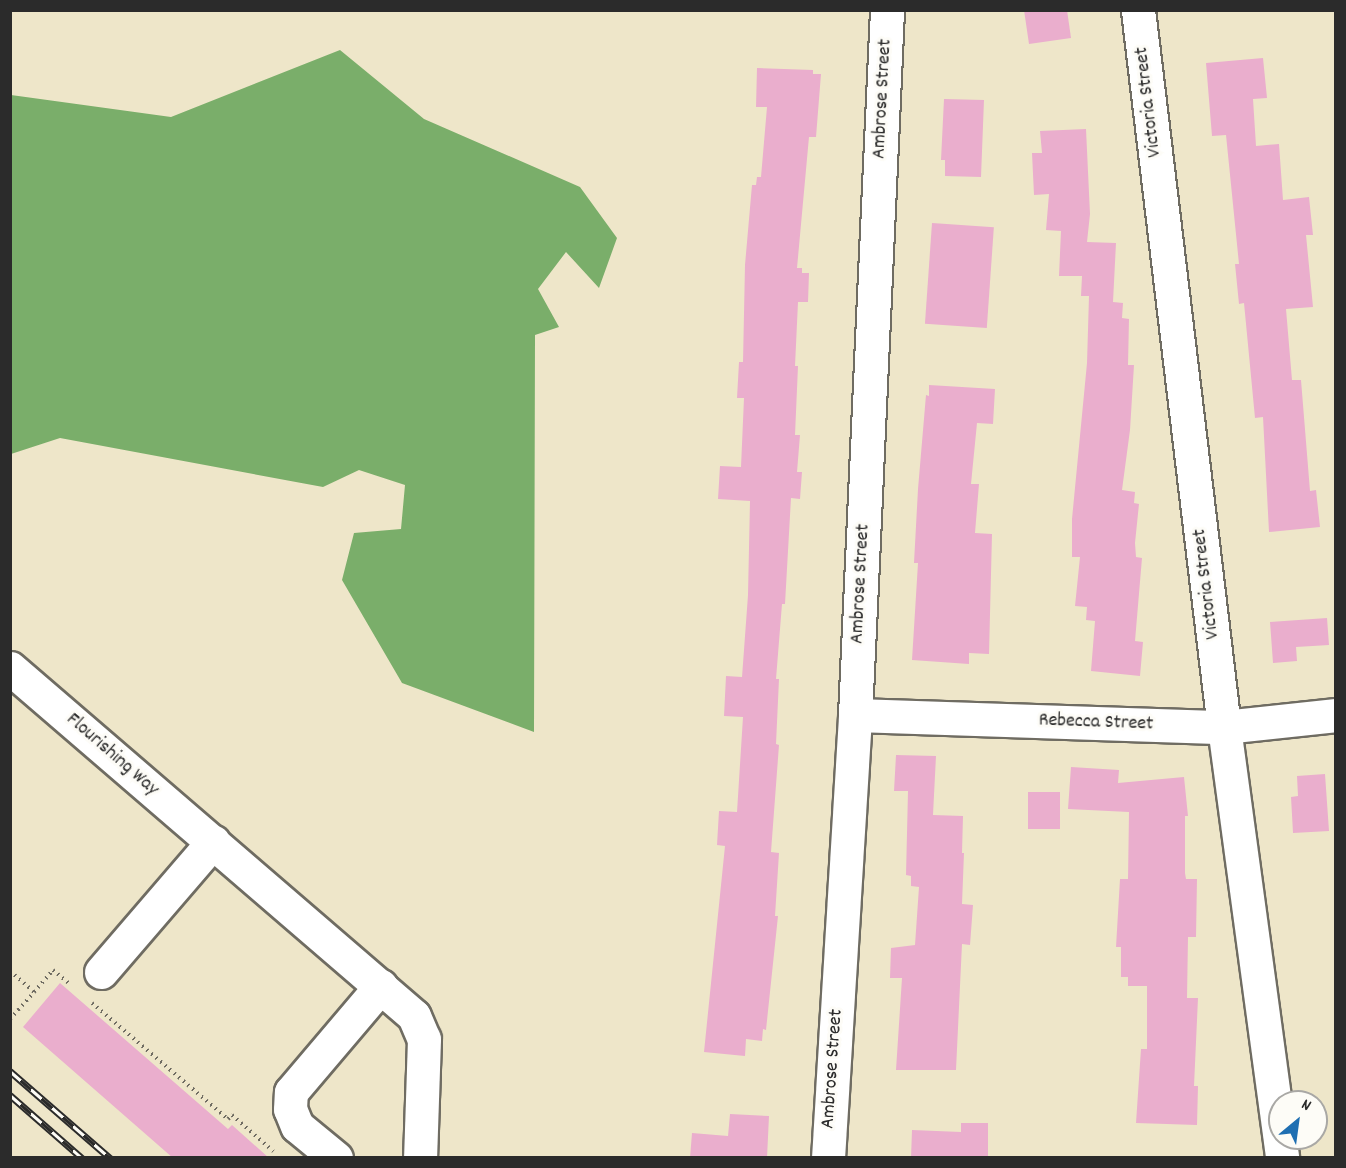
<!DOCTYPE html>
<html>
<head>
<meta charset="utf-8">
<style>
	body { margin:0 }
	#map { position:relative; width:1346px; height:1168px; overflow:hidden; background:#eee6c9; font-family:Dekko,sans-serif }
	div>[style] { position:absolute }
	.forest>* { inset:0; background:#7aae6a }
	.building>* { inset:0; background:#eaaecd; transform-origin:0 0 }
	.path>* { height:4px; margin-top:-2px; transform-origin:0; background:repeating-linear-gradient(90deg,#6f6c62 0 1.5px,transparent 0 6px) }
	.roads { filter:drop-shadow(2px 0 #6f6c62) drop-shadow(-2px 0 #6f6c62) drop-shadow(0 2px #6f6c62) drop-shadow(0 -2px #6f6c62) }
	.minor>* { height:33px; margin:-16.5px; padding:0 16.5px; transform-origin:16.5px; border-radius:16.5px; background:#fff }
	.rail>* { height:7px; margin-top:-3.5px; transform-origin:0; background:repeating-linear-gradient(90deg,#fdfcf7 0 14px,#2b2b2b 0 28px); box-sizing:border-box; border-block:2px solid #2b2b2b }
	span { translate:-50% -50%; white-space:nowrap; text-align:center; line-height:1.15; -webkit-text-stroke:6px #fdfcf7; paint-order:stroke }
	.street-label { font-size:20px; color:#2b2b2b }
	.frame { position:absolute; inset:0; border:12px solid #2b2b2b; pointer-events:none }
	.north { position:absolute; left:1268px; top:1090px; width:60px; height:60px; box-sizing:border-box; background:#fdfcf7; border:2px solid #a9a8a5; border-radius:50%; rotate:29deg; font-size:16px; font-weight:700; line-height:24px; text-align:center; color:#2b2b2b }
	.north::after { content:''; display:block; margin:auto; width:21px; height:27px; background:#1f6fb2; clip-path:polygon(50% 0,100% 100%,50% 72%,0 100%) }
</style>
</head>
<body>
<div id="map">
	<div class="forest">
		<i style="clip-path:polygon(340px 50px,424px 119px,580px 187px,617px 238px,599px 288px,566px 252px,538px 289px,559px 327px,535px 335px,534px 732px,402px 683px,342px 580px,354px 533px,401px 529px,405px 485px,359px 470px,323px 487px,60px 438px,11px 454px,11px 95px,171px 117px)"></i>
	</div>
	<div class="building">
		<i style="clip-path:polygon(1024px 10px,1067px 10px,1071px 38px,1029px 44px)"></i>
		<i style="clip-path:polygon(1263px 58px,1267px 98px,1253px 99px,1256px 146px,1279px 144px,1283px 200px,1309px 197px,1313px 235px,1306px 235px,1313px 307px,1286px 309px,1292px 380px,1301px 380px,1310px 491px,1316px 490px,1320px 527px,1269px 532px,1263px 417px,1255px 418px,1244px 303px,1239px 304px,1235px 264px,1239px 264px,1226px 135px,1212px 136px,1206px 63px)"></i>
		<i style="clip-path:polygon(757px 68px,813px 70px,813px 74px,821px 74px,816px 137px,809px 137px,797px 268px,802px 268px,802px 273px,809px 273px,808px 302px,798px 302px,795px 366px,798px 366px,795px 435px,800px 435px,797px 472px,802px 472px,800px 499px,791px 498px,785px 604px,782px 604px,776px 679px,779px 679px,776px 744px,779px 745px,771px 852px,779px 853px,775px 916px,778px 916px,766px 1030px,763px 1029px,762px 1041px,746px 1039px,745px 1056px,704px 1052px,725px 846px,717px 845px,719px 811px,737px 812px,743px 717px,724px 716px,726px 676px,742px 677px,748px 595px,750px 501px,718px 499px,720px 466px,741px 467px,744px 398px,737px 398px,739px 362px,743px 362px,745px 265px,752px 185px,756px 185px,757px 177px,761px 177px,767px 107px,756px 107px)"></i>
		<i style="clip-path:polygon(944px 99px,984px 100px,981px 177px,945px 176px,945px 160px,941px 160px)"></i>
		<i style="clip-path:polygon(1086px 129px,1090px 214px,1087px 242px,1116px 243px,1113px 302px,1123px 303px,1122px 318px,1129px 319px,1128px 365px,1134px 365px,1130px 430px,1122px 490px,1135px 492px,1134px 503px,1139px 504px,1135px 543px,1136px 557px,1142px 558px,1135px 641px,1143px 642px,1140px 676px,1091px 671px,1095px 621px,1086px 620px,1087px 607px,1075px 606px,1080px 557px,1072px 557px,1072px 519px,1087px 363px,1089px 296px,1081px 296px,1082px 276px,1059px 276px,1061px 231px,1046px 230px,1049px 194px,1034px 195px,1032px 153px,1042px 153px,1040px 131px)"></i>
		<i style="left:932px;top:223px;width:62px;height:101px;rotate:4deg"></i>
		<i style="clip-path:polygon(929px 385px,995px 389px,993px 424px,977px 423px,971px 484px,979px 484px,975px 533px,992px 534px,989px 654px,969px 653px,969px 664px,912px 660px,918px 563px,914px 563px,918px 489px,926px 395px,929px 396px)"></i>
		<i style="clip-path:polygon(1327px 618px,1329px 645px,1296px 647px,1297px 661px,1273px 663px,1270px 622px)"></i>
		<i style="clip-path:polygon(896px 755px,936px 756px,933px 815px,963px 816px,962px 853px,964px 853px,962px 904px,973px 905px,970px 945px,962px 944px,956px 1070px,896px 1070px,902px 978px,890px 978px,891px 948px,915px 945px,919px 887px,911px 886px,911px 876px,906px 875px,908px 791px,894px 791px)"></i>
		<i style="clip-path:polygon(1071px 767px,1119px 770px,1118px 783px,1184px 777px,1188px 816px,1185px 816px,1185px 873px,1186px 879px,1197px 879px,1196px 937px,1188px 937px,1187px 998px,1198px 998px,1194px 1086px,1198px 1086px,1197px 1125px,1136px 1123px,1141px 1049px,1147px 1049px,1147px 986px,1128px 986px,1128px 977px,1121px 977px,1121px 947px,1116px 947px,1120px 879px,1128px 879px,1129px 812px,1068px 809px)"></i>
		<i style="clip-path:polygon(1325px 774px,1329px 831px,1293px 833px,1291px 797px,1298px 796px,1297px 776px)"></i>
		<i style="left:1028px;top:792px;width:32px;height:37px"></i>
		<i style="clip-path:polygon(60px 983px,228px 1129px,232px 1125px,269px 1158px,173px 1158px,23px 1027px)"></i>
		<i style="clip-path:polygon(730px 1114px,769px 1116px,767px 1158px,690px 1158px,692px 1133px,728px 1136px)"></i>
		<i style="clip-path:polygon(961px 1123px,988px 1123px,988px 1158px,911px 1158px,912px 1130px,961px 1132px)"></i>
	</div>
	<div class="path">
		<i style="left:10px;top:971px;width:32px;rotate:41deg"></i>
		<i style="left:34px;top:992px;width:29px;rotate:-49deg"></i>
		<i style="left:53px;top:970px;width:23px;rotate:40deg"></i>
		<i style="left:92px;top:1003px;width:179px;rotate:40.5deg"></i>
		<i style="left:228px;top:1119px;width:6px;rotate:-45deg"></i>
		<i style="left:232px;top:1115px;width:55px;rotate:41.3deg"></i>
		<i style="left:10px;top:1019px;width:36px;rotate:-48deg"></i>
	</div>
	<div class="roads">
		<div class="minor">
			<i style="left:1138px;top:10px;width:722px;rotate:83.16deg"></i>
			<i style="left:1224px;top:727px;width:435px;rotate:82.3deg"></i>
			<i style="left:10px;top:668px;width:533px;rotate:40.74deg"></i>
			<i style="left:414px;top:1016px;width:25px;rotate:67deg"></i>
			<i style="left:424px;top:1039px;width:119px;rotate:91.9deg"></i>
			<i style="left:855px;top:715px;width:369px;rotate:1.9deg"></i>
			<i style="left:1224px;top:727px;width:113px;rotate:-6.1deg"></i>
			<i style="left:101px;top:972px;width:172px;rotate:-49.3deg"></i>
			<i style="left:336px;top:1158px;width:50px;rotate:-140.6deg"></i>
			<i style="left:297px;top:1126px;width:18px;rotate:-112deg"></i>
			<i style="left:290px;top:1109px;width:17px;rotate:-87deg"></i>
			<i style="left:291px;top:1092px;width:139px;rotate:-49.7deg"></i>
			<i style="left:828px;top:1158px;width:444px;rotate:-86.5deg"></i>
			<i style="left:855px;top:715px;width:706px;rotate:-87.4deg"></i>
		</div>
	</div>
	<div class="rail">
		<i style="left:10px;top:1071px;width:133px;rotate:41deg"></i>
		<i style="left:10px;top:1095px;width:96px;rotate:41.2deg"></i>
	</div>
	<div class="street-label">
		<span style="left:883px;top:99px;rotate:-87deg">Ambrose Street</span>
		<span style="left:1149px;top:102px;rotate:-97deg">Victoria Street</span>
		<span style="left:861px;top:584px;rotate:-87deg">Ambrose Street</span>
		<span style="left:1207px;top:584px;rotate:-97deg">Victoria Street</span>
		<span style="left:1096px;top:723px;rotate:2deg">Rebecca Street</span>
		<span style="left:112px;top:755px;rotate:41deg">Flourishing Way</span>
		<span style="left:833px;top:1069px;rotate:-86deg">Ambrose Street</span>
	</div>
	<div class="frame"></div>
	<div class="north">N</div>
</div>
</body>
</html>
